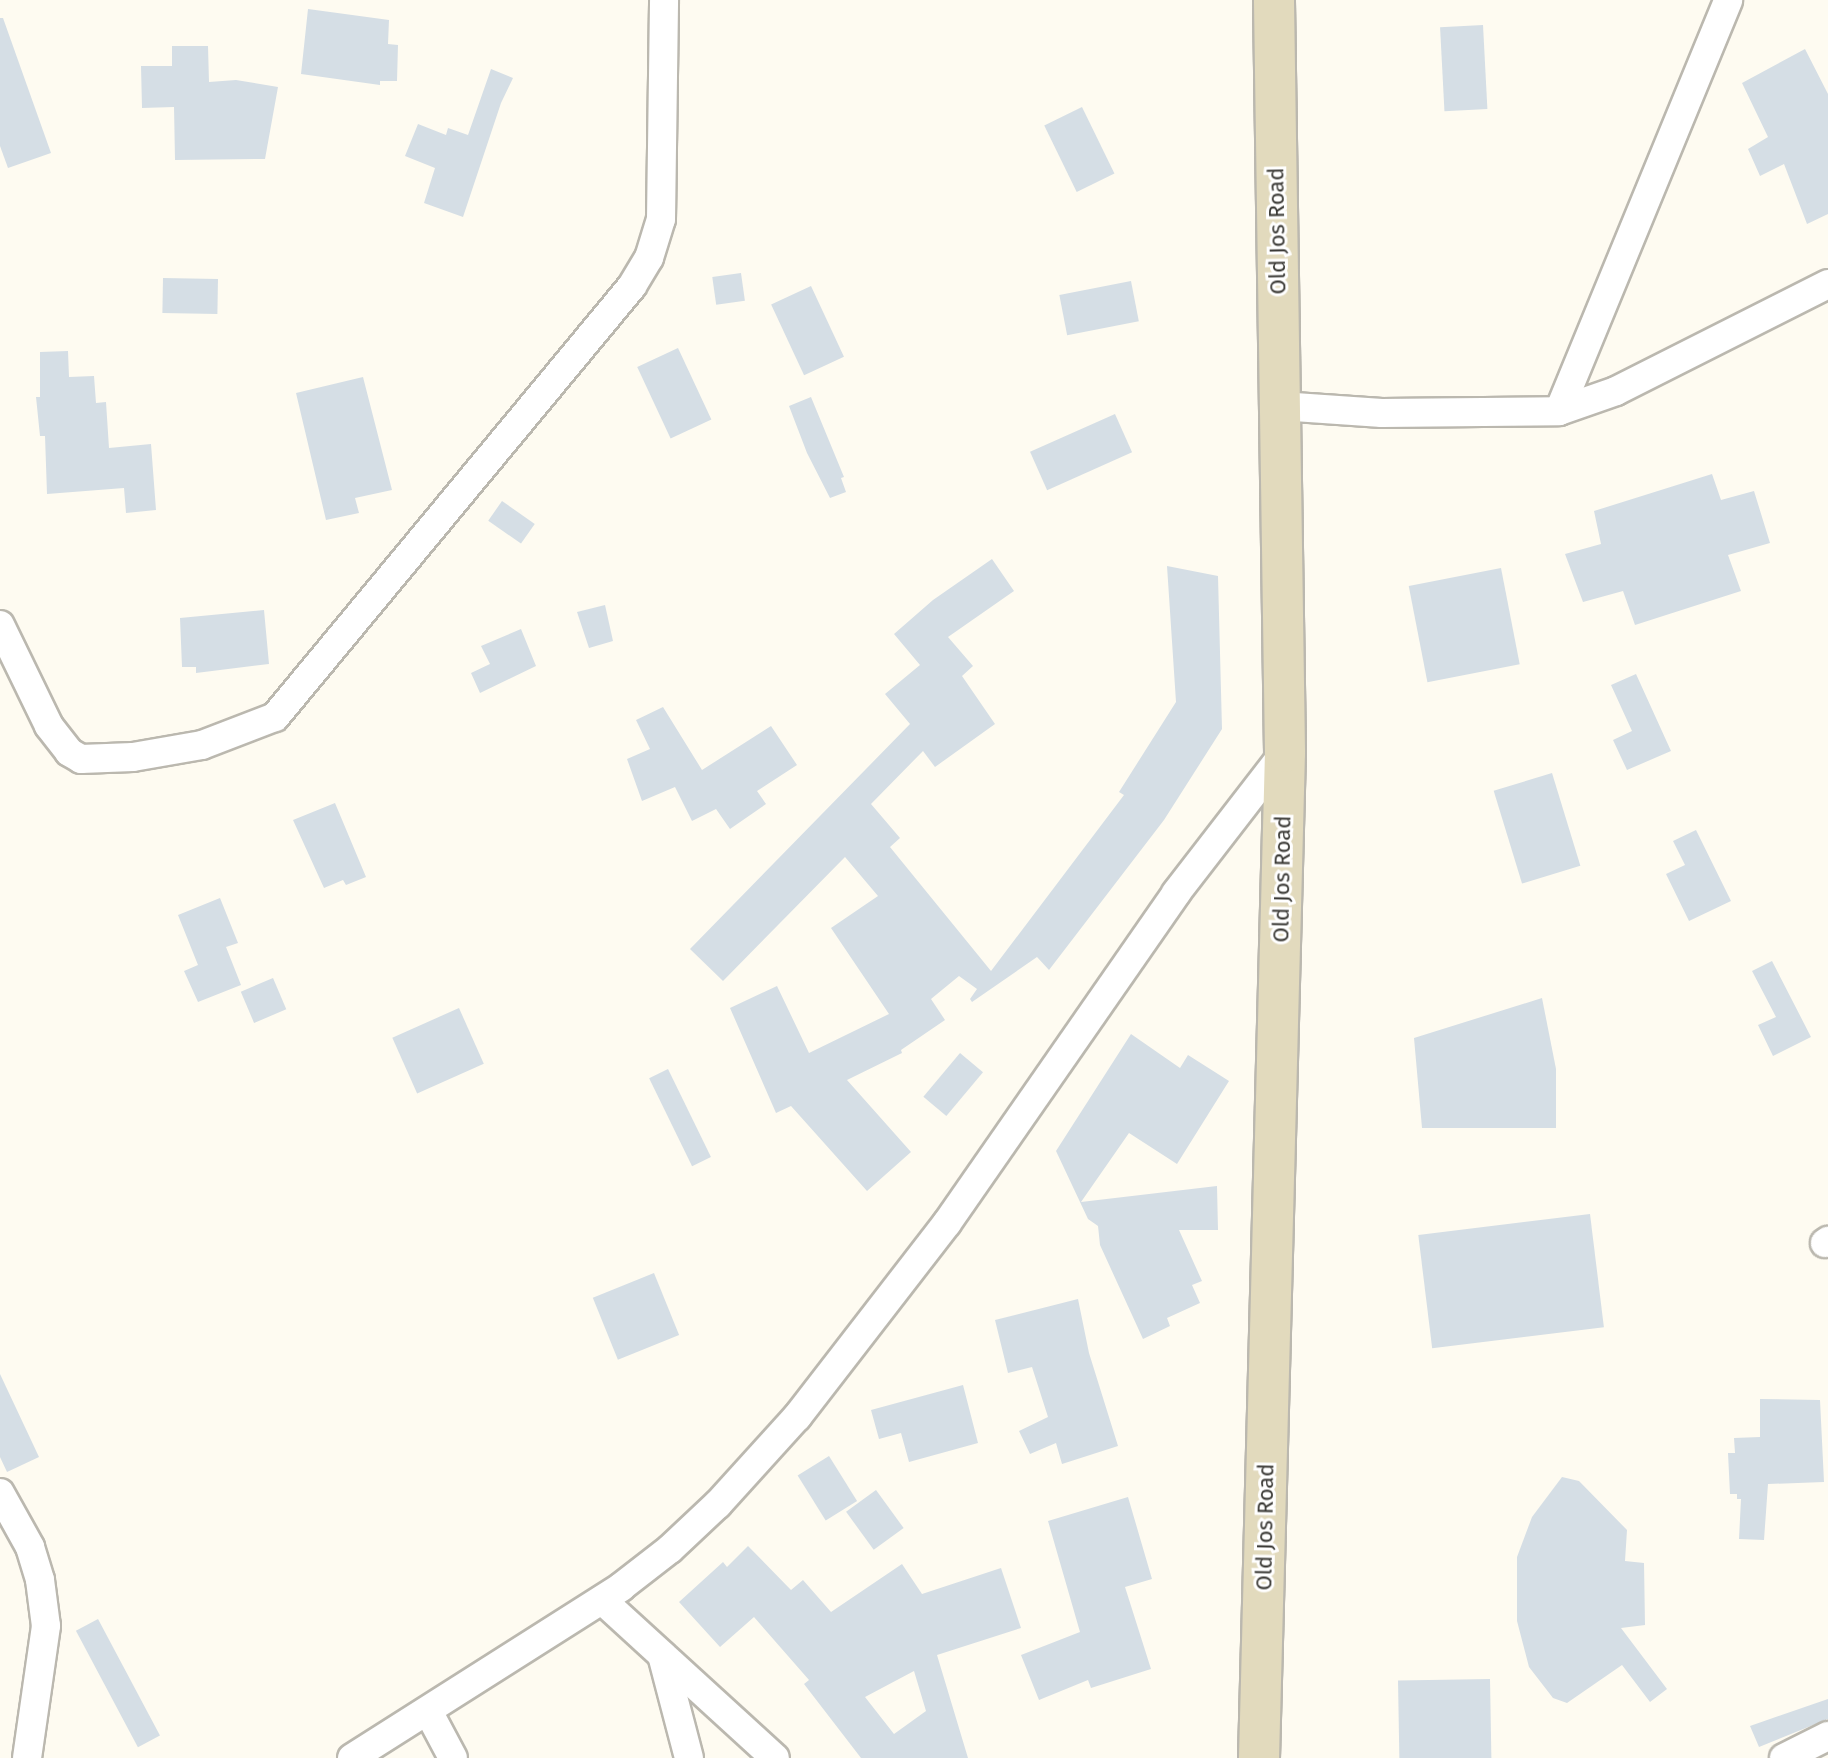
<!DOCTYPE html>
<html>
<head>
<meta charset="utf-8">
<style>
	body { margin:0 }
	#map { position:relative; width:1828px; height:1758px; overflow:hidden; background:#fefbf1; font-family:"Fira Sans",sans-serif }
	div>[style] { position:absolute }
	.building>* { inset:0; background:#d5dee5; transform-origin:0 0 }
	.roads { filter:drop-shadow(2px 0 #bbb8af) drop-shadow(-2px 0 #bbb8af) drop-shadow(0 2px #bbb8af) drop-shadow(0 -2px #bbb8af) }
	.street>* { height:28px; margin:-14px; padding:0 14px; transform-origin:14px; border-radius:14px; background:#fff }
	.secondary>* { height:40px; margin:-20px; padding:0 20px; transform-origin:20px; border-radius:20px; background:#e2dabd }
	span { translate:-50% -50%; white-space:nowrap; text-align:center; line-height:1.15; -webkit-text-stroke:6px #fff; paint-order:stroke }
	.street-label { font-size:22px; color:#393834 }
</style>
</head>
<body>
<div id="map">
	<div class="building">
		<i style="clip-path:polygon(308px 9px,389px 20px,388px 44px,398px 45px,397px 81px,380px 81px,380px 85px,301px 74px)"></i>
		<i style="clip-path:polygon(0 18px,3px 18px,51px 153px,8px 168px,0 146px)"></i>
		<i style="left:1483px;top:25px;width:84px;height:43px;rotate:87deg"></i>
		<i style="clip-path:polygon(172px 46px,208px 46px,209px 82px,236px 80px,278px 87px,265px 159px,175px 160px,174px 107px,142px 108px,141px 66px,172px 66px)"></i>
		<i style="clip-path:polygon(1805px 49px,1828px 94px,1828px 214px,1807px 224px,1784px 164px,1760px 176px,1748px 149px,1768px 137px,1742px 83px)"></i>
		<i style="clip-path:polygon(491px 69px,513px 78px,501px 103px,463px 217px,424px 203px,435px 168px,405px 156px,418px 124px,446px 135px,448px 128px,468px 135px)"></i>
		<i style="left:1082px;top:107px;width:74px;height:42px;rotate:64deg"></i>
		<i style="left:741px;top:273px;width:28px;height:29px;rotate:82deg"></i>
		<i style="left:163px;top:278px;width:55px;height:35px;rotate:1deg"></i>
		<i style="left:1131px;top:281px;width:41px;height:73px;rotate:79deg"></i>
		<i style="left:811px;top:286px;width:78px;height:44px;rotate:65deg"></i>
		<i style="left:678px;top:348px;width:79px;height:45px;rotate:65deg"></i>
		<i style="clip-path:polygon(68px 351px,69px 377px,94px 376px,96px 403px,106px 402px,109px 448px,151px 444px,156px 510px,126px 513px,124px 488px,47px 494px,45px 436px,40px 436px,36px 397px,40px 397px,40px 352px)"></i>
		<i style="clip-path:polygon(363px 377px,392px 490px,355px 498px,359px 513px,326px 520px,296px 393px)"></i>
		<i style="clip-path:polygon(811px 397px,844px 477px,841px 478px,846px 492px,830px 498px,807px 453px,789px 406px)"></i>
		<i style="left:1115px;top:414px;width:42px;height:93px;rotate:66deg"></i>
		<i style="clip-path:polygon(1712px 474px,1721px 500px,1754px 491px,1770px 543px,1728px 555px,1741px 591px,1635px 625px,1623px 591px,1583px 602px,1565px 554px,1601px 544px,1594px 511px)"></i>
		<i style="left:502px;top:501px;width:40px;height:24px;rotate:35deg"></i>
		<i style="clip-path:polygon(992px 559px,1014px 591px,948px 637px,973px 666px,962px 676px,995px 724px,935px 767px,923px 751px,871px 804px,900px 838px,890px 847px,991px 971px,1124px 795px,1119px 792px,1176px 702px,1167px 566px,1218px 576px,1222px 729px,1164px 820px,1049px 970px,1037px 957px,972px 1002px,970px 999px,977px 989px,959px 976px,931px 999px,945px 1020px,901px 1050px,902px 1053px,847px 1080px,911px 1152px,867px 1191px,791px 1106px,776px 1113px,730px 1008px,777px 986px,809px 1053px,889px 1014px,831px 928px,878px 896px,845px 857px,723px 981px,690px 949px,910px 724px,885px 694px,920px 665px,894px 634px,933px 600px)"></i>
		<i style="left:1501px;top:568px;width:98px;height:94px;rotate:79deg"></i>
		<i style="clip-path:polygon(605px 605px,613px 641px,589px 648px,577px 612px)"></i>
		<i style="clip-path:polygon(264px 610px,269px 664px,196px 673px,196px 667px,182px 667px,180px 618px)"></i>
		<i style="clip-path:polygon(521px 629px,536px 666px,480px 693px,471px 673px,490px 664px,481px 646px)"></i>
		<i style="clip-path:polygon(1636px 674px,1671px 751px,1627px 770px,1613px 740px,1632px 731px,1611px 685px)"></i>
		<i style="clip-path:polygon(663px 707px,702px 770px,771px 726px,797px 765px,757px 791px,766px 804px,730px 829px,716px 809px,692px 821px,675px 787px,642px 801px,627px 759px,650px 749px,636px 720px)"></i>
		<i style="left:1552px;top:773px;width:97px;height:61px;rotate:73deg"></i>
		<i style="clip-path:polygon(335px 803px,366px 877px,346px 885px,343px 880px,324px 888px,293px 820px)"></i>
		<i style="clip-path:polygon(1696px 830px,1731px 901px,1689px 921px,1666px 874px,1685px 865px,1673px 841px)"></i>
		<i style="clip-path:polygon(220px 898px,238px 943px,226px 947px,241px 985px,198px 1002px,184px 971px,198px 965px,178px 915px)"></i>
		<i style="clip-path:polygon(1772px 961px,1811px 1037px,1773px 1056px,1758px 1025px,1776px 1017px,1752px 971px)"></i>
		<i style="left:273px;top:978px;width:34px;height:35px;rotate:67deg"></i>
		<i style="clip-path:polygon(1542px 998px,1556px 1069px,1556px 1128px,1422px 1128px,1414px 1038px)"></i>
		<i style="left:459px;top:1008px;width:61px;height:73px;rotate:66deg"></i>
		<i style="clip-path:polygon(1131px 1034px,1180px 1068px,1188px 1055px,1229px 1081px,1177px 1164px,1129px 1133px,1081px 1202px,1217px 1186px,1218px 1230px,1179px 1230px,1202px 1281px,1192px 1285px,1200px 1303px,1167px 1318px,1170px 1326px,1143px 1339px,1100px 1245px,1098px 1226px,1088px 1219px,1056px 1151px)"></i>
		<i style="left:960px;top:1053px;width:30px;height:57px;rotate:40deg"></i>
		<i style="left:668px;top:1069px;width:98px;height:21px;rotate:64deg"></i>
		<i style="left:1590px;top:1214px;width:114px;height:173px;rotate:83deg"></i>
		<i style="left:654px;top:1273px;width:67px;height:66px;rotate:68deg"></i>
		<i style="clip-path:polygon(1078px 1299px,1089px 1353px,1118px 1446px,1062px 1464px,1056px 1443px,1030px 1454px,1019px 1431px,1048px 1417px,1032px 1367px,1008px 1373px,995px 1320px)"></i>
		<i style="clip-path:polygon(0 1374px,39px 1457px,7px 1472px,0 1457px)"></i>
		<i style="clip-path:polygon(963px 1385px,978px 1443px,909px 1462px,901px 1433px,879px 1439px,871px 1410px)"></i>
		<i style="clip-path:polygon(1760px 1399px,1820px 1400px,1824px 1482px,1768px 1484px,1764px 1540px,1739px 1539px,1741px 1499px,1737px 1499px,1737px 1494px,1730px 1494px,1728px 1453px,1735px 1453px,1734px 1438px,1760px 1437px)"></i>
		<i style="left:829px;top:1456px;width:53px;height:37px;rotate:58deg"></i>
		<i style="clip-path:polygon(1562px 1477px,1579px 1481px,1627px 1530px,1625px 1561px,1644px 1563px,1645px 1625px,1621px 1628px,1667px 1689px,1650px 1702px,1622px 1665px,1567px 1703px,1553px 1698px,1529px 1667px,1517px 1621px,1517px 1557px,1532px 1517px)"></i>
		<i style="left:876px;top:1490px;width:47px;height:37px;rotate:54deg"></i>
		<i style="clip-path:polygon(1128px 1497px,1152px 1579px,1125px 1587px,1151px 1669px,1091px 1688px,1088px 1680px,1039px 1700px,1021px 1655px,1080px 1632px,1048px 1521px)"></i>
		<i style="clip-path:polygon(evenodd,748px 1546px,791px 1590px,803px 1580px,831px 1612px,902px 1564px,922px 1594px,1001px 1568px,1021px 1628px,937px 1655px,968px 1758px,861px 1758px,804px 1684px,809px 1680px,754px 1617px,720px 1647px,679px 1602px,723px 1562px,727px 1567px,748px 1546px,914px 1671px,926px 1711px,894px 1734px,865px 1697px,914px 1671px)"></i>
		<i style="left:98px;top:1619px;width:132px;height:25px;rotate:62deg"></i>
		<i style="left:1490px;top:1679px;width:79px;height:92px;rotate:89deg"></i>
		<i style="clip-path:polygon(1828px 1699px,1828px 1719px,1759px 1747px,1750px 1726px)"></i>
	</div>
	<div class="roads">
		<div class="street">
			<i style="left:1280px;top:406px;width:102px;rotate:3.9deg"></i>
			<i style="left:1382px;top:413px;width:177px;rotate:-0.6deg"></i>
			<i style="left:1559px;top:411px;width:60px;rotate:-19.3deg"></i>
			<i style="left:1616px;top:391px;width:237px;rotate:-26.8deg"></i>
			<i style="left:1559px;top:411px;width:444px;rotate:-67.6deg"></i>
			<i style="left:0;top:625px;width:112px;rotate:64.1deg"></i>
			<i style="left:49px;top:726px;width:33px;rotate:52deg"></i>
			<i style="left:69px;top:752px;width:14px;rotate:30deg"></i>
			<i style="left:81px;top:759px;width:52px;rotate:-2.2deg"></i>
			<i style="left:133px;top:757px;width:70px;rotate:-9.9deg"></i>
			<i style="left:202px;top:745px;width:78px;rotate:-21deg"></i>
			<i style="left:275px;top:717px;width:560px;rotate:-50.36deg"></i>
			<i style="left:632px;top:286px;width:33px;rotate:-59deg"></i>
			<i style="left:649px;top:258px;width:41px;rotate:-72.9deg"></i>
			<i style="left:661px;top:219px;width:219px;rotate:-89.2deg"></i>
			<i style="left:1825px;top:1243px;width:4px;rotate:-34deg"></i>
			<i style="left:0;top:1493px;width:62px;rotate:60.9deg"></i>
			<i style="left:30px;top:1547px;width:34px;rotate:73deg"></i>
			<i style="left:40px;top:1580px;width:46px;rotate:82.6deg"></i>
			<i style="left:46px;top:1626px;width:133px;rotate:98.2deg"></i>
			<i style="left:602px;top:1600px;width:234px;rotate:42.4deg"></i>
			<i style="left:662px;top:1655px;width:106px;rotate:75.3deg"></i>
			<i style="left:428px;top:1711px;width:53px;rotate:62deg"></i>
			<i style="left:352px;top:1758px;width:319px;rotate:-32.4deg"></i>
			<i style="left:621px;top:1587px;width:62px;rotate:-37.8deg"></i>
			<i style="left:670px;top:1549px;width:66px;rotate:-43.2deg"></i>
			<i style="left:718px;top:1504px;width:118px;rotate:-47.8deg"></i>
			<i style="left:797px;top:1417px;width:245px;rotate:-52.3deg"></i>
			<i style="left:947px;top:1223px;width:402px;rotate:-55.2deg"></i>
			<i style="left:1176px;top:893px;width:178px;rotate:-52.3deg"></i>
			<i style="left:1784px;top:1758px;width:49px;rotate:-26.6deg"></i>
		</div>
		<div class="secondary">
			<i style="left:1259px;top:1758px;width:1006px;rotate:-88.52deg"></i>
			<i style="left:1285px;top:752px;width:752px;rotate:-90.84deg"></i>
		</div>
	</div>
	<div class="street-label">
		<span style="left:1277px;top:231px;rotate:-91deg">Old Jos Road</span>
		<span style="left:1282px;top:879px;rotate:-89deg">Old Jos Road</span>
		<span style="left:1265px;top:1527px;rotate:-89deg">Old Jos Road</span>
	</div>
</div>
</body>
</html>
